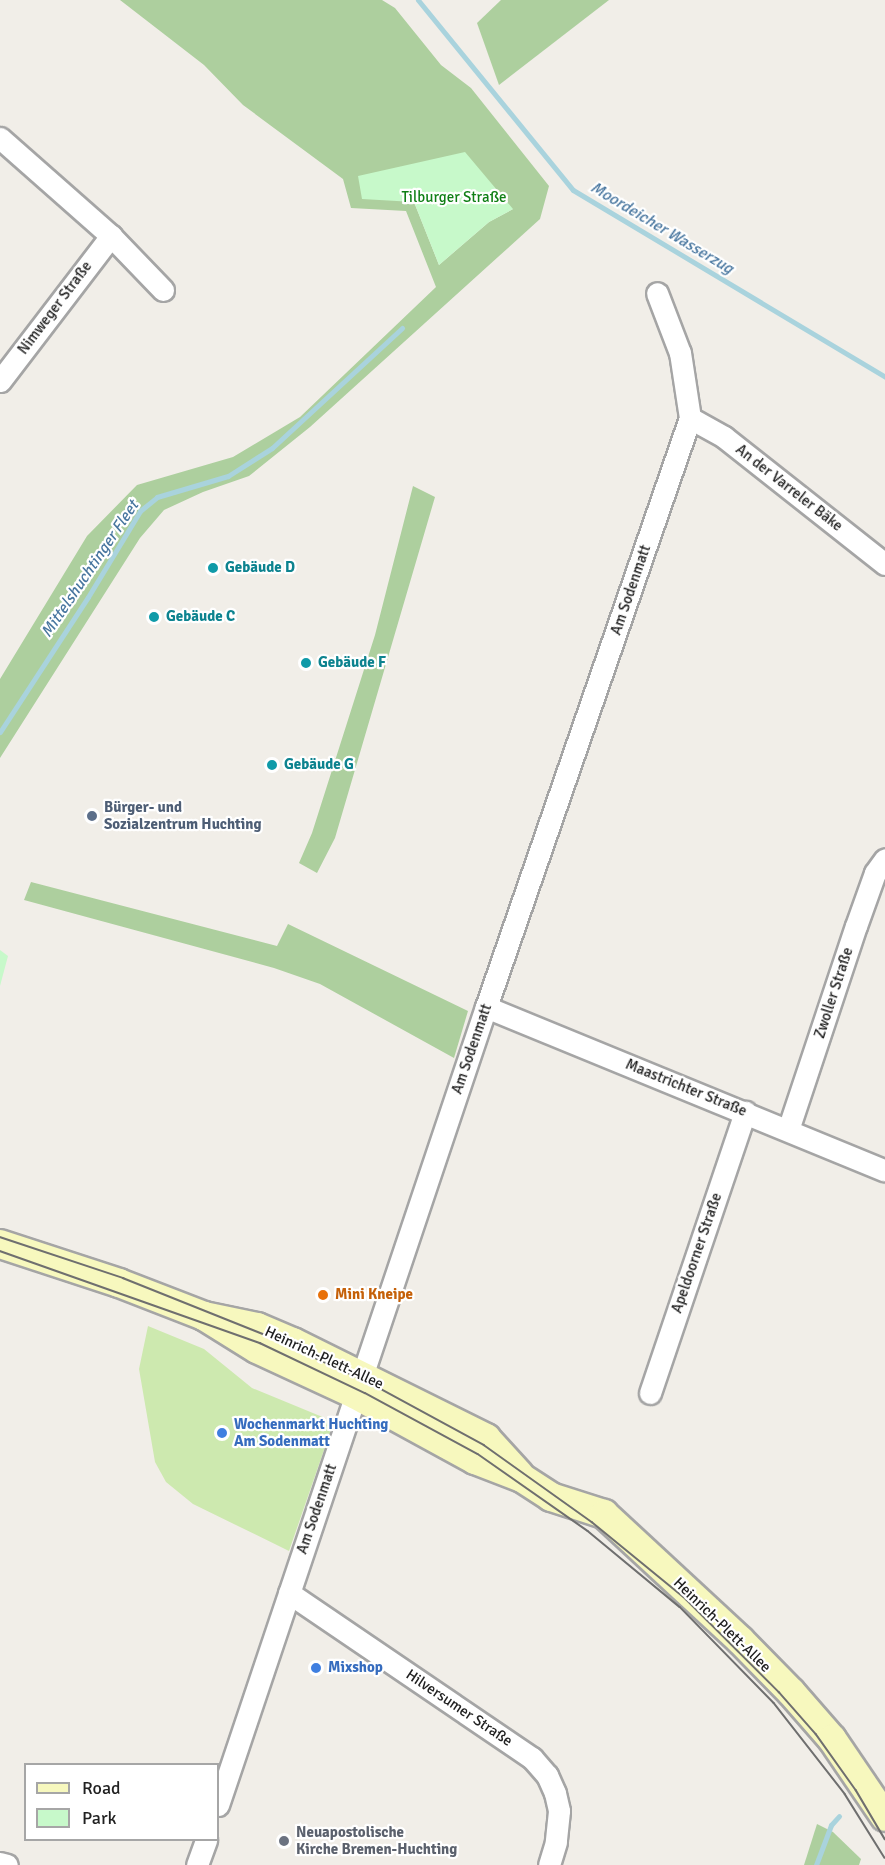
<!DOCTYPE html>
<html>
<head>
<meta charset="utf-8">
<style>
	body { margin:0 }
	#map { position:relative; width:885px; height:1865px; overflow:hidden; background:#f1eee8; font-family:Signika,sans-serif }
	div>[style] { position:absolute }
	.grass>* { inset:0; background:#cde9af }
	.forest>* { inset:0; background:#adcf9e }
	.park>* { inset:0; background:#c7f9ca }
	.stream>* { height:5px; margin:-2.5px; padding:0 2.5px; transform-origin:2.5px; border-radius:2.5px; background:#a9d3dd }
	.roads { filter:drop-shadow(2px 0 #a5a5a5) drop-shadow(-2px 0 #a5a5a5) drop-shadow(0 2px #a5a5a5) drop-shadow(0 -2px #a5a5a5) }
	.street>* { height:21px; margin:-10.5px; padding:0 10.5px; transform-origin:10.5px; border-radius:10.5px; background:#fff }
	.secondary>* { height:28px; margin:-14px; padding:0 14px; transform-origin:14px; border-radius:14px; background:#f7f8be }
	.tram>* { height:1.5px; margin:-0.75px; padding:0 0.75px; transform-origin:0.75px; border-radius:0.75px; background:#6f6f6f }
	.dots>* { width:16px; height:16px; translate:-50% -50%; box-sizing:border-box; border:3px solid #fff; border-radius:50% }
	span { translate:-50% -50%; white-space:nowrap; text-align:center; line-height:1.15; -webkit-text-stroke:4.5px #fff; paint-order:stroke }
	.park-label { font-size:15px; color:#0f7f15 }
	.street-label { font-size:15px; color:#212121 }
	.culture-label { font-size:15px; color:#0d838f; font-weight:700 }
	.left { translate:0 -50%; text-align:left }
	.service-label { font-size:15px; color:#4e5e75; font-weight:700 }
	.food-label { font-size:15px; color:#c56008; font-weight:700 }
	.shop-label { font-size:15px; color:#366cbe; font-weight:700 }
	.worship-label { font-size:15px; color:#5b616d; font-weight:700 }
	.water-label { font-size:16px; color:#48769f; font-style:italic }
	.legend { position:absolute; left:24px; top:1763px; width:195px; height:78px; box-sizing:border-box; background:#fff; border:2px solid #a6a6a6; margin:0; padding:8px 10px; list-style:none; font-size:18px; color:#212121 }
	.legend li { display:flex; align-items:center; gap:12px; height:30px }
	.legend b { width:30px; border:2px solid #a6a6a6 }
</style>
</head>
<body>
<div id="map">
	<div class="grass">
		<i style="clip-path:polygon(148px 1326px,204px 1349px,252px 1388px,325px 1418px,332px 1427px,289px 1551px,193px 1504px,166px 1482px,155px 1462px,139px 1369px)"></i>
	</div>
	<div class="forest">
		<i style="clip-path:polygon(evenodd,120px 0,382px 0,395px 8px,441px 65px,471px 88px,549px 186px,540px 219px,310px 427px,249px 476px,203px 492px,164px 510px,140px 538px,0 758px,0 679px,87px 536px,137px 485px,233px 457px,300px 417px,436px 287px,406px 211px,351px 208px,343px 179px,243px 105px,204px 65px,120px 0,414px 202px,513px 209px,489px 222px,439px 265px,414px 202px)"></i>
		<i style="clip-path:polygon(501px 0,609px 0,499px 85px,477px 23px)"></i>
		<i style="clip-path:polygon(413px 486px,435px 497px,335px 838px,317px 873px,299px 863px,312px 833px,375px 635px)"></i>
		<i style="clip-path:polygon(31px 882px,277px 946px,288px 924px,468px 1011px,454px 1058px,320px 984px,274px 968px,24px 900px)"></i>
		<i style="clip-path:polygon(817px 1824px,833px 1832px,861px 1859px,859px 1865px,804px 1865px)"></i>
	</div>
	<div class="park">
		<i style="clip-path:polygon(465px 152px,513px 209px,489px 222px,439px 265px,414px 202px,362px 199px,358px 176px)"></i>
		<i style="clip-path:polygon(0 950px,8px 956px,0 986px)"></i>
	</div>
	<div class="stream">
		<i style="left:418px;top:0;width:245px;rotate:50.8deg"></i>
		<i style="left:573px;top:190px;width:364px;rotate:30.9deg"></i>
		<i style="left:0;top:732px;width:161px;rotate:-56.9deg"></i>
		<i style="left:88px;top:597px;width:100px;rotate:-58.8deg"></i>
		<i style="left:140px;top:511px;width:22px;rotate:-39deg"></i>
		<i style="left:157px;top:497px;width:74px;rotate:-16.5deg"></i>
		<i style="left:228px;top:476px;width:52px;rotate:-32.5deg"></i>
		<i style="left:272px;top:448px;width:177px;rotate:-42.7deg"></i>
		<i style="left:816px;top:1865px;width:43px;rotate:-69.4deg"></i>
		<i style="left:831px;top:1825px;width:12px;rotate:-48deg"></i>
	</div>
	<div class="roads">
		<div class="street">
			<i style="left:0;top:138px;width:148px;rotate:41.4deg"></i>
			<i style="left:111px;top:236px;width:75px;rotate:46.1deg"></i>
			<i style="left:0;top:381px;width:183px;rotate:-52.6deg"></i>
			<i style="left:690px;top:418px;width:39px;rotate:29deg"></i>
			<i style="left:724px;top:437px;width:205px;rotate:38.3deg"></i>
			<i style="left:486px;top:1007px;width:431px;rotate:22.3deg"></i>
			<i style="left:788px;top:1130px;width:215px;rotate:-71.6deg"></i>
			<i style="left:856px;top:926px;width:56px;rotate:-70.3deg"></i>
			<i style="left:875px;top:873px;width:17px;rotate:-54deg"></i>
			<i style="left:650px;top:1393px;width:297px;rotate:-71.3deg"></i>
			<i style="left:289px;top:1593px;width:294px;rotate:34.2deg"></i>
			<i style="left:532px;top:1758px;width:23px;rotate:49deg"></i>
			<i style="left:547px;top:1775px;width:20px;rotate:66deg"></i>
			<i style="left:555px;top:1793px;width:18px;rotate:77deg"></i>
			<i style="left:559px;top:1811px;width:31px;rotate:96deg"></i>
			<i style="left:556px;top:1842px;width:24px;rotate:107deg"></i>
			<i style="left:218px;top:1805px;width:842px;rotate:-71.44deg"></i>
			<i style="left:486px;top:1007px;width:623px;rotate:-70.9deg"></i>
			<i style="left:690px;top:418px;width:66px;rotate:-98.7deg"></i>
			<i style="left:680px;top:353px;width:64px;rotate:-111deg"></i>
			<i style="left:0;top:1863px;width:7px;rotate:16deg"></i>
			<i style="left:197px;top:1865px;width:27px;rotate:-70deg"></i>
		</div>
		<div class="secondary">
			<i style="left:0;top:1244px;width:125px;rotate:18.1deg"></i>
			<i style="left:119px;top:1283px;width:91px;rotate:21.2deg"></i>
			<i style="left:204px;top:1316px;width:54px;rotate:11.7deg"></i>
			<i style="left:257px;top:1327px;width:39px;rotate:23deg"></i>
			<i style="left:293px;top:1342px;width:216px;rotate:26.4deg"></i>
			<i style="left:486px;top:1438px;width:49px;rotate:47.5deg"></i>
			<i style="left:204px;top:1316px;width:62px;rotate:31.9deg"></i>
			<i style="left:257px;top:1349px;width:109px;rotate:24.9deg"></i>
			<i style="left:356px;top:1395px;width:136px;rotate:28.6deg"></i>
			<i style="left:475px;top:1460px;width:50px;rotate:21deg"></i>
			<i style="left:522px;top:1478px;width:35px;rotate:33deg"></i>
			<i style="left:551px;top:1497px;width:56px;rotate:17.8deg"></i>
			<i style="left:604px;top:1514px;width:185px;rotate:42.8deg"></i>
			<i style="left:740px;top:1640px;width:73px;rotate:45.6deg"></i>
			<i style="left:791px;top:1692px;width:62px;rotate:48.9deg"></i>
			<i style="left:832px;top:1739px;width:94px;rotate:55.8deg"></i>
		</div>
	</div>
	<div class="tram">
		<i style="left:0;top:1237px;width:130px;rotate:18.4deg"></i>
		<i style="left:123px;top:1278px;width:151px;rotate:21.8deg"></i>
		<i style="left:263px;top:1334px;width:115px;rotate:24.6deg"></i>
		<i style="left:368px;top:1382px;width:132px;rotate:28.5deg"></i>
		<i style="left:484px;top:1445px;width:133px;rotate:35.5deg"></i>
		<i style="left:592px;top:1522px;width:122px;rotate:39.3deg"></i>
		<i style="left:686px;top:1599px;width:132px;rotate:45deg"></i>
		<i style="left:779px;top:1692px;width:56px;rotate:48.6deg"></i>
		<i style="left:816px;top:1734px;width:69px;rotate:54.5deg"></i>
		<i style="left:856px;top:1790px;width:57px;rotate:59.4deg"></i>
		<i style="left:0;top:1251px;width:276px;rotate:19.5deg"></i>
		<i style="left:260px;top:1343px;width:116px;rotate:25.5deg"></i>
		<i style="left:365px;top:1393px;width:128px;rotate:28.4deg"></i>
		<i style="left:478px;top:1454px;width:134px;rotate:35deg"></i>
		<i style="left:588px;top:1531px;width:119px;rotate:39.6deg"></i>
		<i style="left:680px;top:1607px;width:134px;rotate:45.6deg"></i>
		<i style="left:774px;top:1703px;width:115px;rotate:52deg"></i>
		<i style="left:845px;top:1794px;width:75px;rotate:58deg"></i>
	</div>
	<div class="dots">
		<i style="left:213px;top:568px;background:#0f9aa8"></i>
		<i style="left:154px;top:617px;background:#0f9aa8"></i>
		<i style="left:306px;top:663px;background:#0f9aa8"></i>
		<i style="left:272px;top:765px;background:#0f9aa8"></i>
		<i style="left:92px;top:816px;background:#5c6f8a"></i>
		<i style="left:323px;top:1295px;background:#e8710a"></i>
		<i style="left:222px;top:1433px;background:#3f7fe0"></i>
		<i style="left:316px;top:1668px;background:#3f7fe0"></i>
		<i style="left:284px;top:1841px;background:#6b7280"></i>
	</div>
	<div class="park-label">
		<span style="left:454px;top:198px">Tilburger Straße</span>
	</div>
	<div class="street-label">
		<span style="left:55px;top:308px;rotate:-53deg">Nimweger Straße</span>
		<span style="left:789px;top:488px;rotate:38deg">An der Varreler Bäke</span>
		<span style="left:631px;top:590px;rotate:-71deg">Am Sodenmatt</span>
		<span style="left:834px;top:993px;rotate:-72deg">Zwoller Straße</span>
		<span style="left:472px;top:1049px;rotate:-71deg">Am Sodenmatt</span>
		<span style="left:686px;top:1088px;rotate:22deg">Maastrichter Straße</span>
		<span style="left:697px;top:1253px;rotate:-71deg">Apeldoorner Straße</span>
		<span style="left:324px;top:1358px;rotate:25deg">Heinrich-Plett-Allee</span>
		<span style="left:317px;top:1509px;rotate:-71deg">Am Sodenmatt</span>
		<span style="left:722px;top:1625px;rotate:44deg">Heinrich-Plett-Allee</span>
		<span style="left:459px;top:1708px;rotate:34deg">Hilversumer Straße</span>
	</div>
	<div class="culture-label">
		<span class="left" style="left:225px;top:568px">Gebäude D</span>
		<span class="left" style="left:166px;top:617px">Gebäude C</span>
		<span class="left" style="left:318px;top:663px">Gebäude F</span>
		<span class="left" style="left:284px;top:765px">Gebäude G</span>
	</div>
	<div class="service-label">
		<span class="left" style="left:104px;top:816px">Bürger- und<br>Sozialzentrum Huchting</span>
	</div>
	<div class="food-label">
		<span class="left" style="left:335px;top:1295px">Mini Kneipe</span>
	</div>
	<div class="shop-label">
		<span class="left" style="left:234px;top:1433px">Wochenmarkt Huchting<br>Am Sodenmatt</span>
		<span class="left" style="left:328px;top:1668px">Mixshop</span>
	</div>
	<div class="worship-label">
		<span class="left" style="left:296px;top:1841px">Neuapostolische<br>Kirche Bremen-Huchting</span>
	</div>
	<div class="water-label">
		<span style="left:662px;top:228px;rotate:31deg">Moordeicher Wasserzug</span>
		<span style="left:90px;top:569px;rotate:-56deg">Mittelshuchtinger Fleet</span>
	</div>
	<ul class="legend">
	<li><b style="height:8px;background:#f7f8be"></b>Road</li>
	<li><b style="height:16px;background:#c7f9ca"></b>Park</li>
	</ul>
</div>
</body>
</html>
